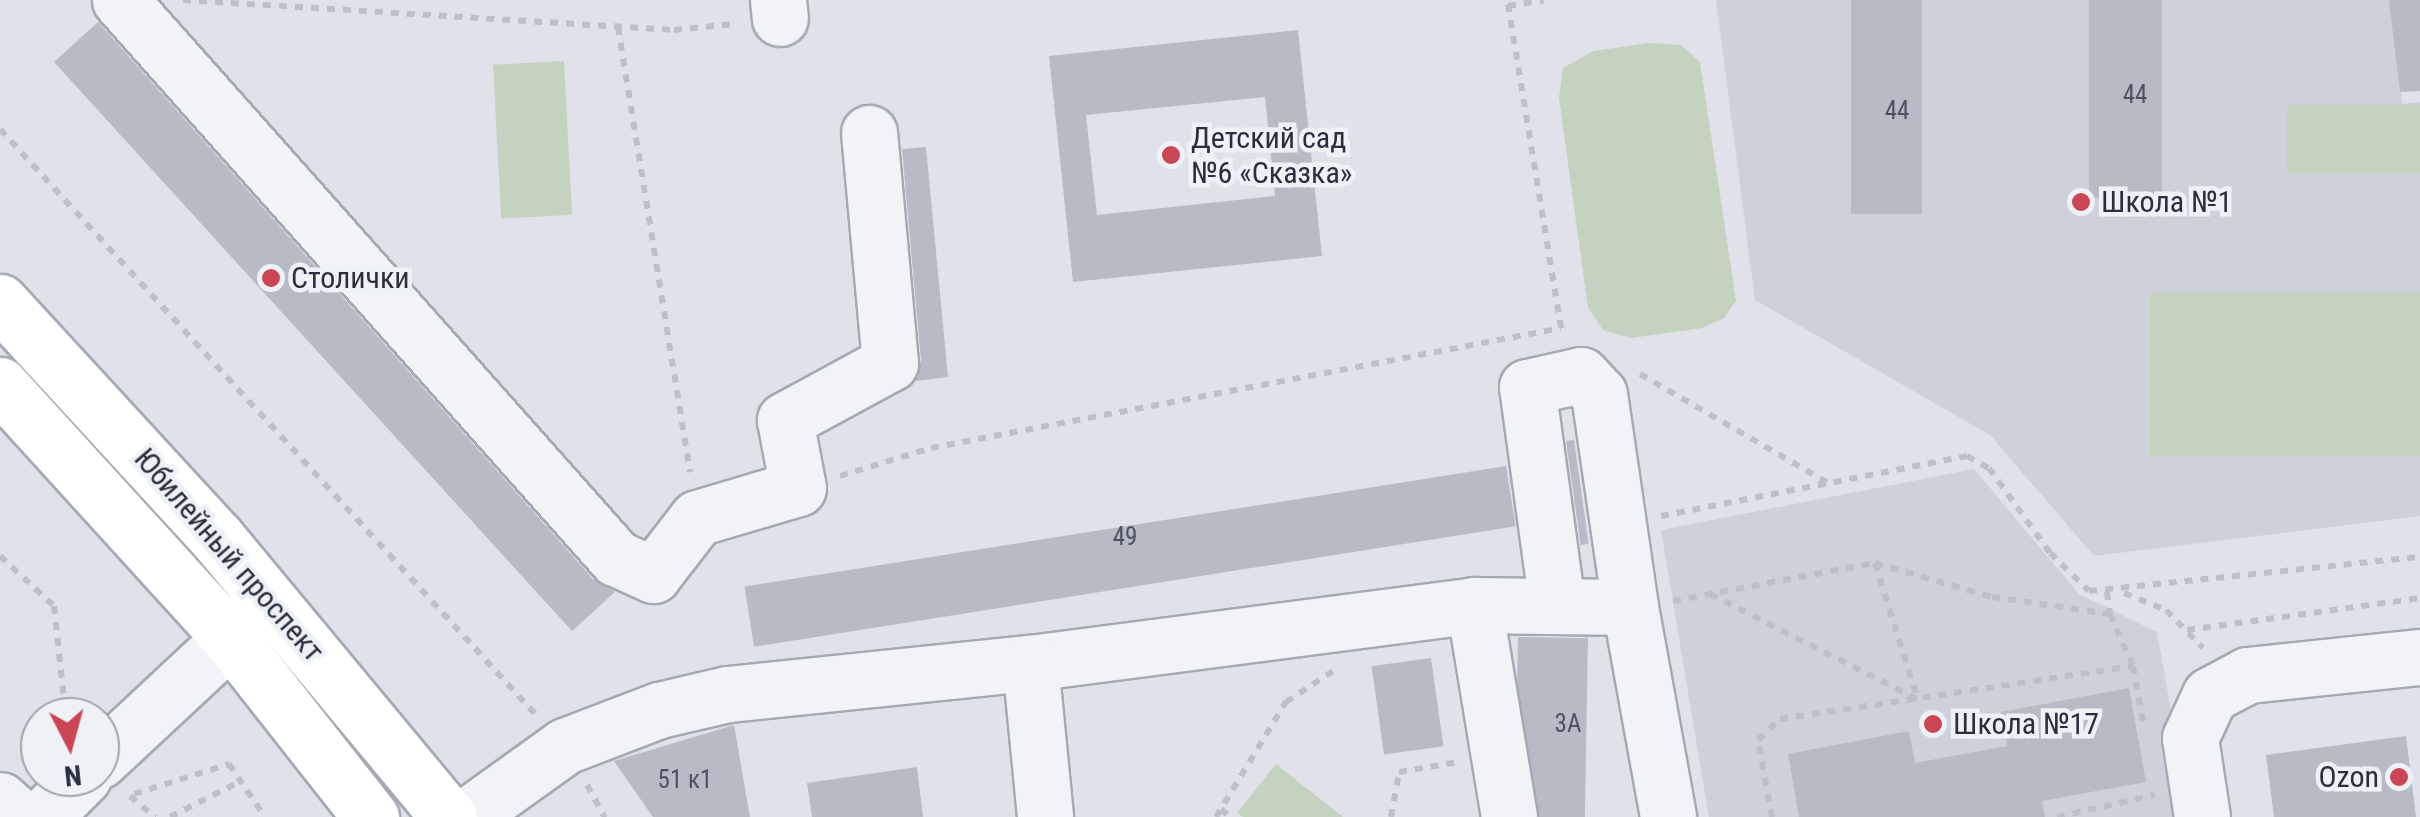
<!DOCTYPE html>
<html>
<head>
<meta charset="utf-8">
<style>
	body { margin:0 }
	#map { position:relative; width:2420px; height:817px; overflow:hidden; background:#dfe2e8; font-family:"Roboto Condensed",sans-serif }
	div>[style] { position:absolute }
	.built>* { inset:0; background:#cdd1da }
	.green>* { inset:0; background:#c4d2c0; transform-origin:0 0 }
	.building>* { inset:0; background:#b6bbc5; transform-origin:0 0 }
	.path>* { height:6px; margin-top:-3px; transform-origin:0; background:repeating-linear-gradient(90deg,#bdc0c6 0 8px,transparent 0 16px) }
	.roads { filter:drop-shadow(2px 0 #a4a9b2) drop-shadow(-2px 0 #a4a9b2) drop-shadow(0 2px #a4a9b2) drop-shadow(0 -2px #a4a9b2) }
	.minor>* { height:55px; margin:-27.5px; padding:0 27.5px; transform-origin:27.5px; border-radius:27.5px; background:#f2f3f6 }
	.major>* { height:55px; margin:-27.5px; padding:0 27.5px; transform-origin:27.5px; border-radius:27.5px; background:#fff }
	.dots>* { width:28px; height:28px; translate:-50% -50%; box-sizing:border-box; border:5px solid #eef1f6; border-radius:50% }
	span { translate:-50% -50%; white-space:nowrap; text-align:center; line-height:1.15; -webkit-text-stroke:9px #eef1f6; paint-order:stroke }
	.number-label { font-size:25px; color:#4c5360 }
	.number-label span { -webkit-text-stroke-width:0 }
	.poi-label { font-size:30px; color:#28303f }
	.left { translate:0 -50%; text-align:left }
	.right { translate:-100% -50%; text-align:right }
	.street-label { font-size:30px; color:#28303f }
	.north { position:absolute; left:20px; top:697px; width:100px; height:100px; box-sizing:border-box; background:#eef1f6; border:2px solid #9fa4ad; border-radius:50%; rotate:174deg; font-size:28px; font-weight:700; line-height:40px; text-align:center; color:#28303f }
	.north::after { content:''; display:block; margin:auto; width:35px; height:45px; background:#cc4555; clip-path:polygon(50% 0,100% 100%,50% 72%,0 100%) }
</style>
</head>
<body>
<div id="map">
	<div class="built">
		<i style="clip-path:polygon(1716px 0,2393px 0,2402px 104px,2420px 102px,2420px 516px,2094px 556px,1990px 435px,1755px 300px)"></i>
		<i style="clip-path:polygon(1974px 469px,2079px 594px,2157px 632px,2190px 817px,1709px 817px,1661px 530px)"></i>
	</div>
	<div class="green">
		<i style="clip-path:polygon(1649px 43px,1681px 45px,1700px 62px,1736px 301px,1724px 318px,1702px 328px,1631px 338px,1603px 330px,1588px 308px,1559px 98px,1563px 68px,1593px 51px)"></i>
		<i style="left:564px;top:61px;width:154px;height:71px;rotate:87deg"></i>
		<i style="left:2420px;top:105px;width:68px;height:133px;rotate:90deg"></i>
		<i style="left:2420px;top:293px;width:163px;height:270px;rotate:90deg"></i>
		<i style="clip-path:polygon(1276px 764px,1343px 817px,1243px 817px,1237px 813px)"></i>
	</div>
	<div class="building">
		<i style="left:1851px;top:0;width:71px;height:214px"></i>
		<i style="left:2089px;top:0;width:73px;height:198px"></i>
		<i style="clip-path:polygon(2389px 0,2420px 0,2420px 91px,2400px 92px)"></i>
		<i style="clip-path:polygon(98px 22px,593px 579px,615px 592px,572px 631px,54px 62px)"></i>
		<i style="clip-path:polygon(evenodd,1298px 30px,1322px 256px,1073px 282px,1049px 56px,1298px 30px,1265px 97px,1275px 196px,1097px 215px,1086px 115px,1265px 97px)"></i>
		<i style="clip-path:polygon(926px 147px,948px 377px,915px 381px,921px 360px,902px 149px)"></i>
		<i style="left:1574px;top:440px;width:105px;height:8px;rotate:82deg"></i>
		<i style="left:1506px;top:466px;width:61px;height:771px;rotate:81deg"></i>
		<i style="left:1518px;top:637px;width:70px;height:183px;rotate:1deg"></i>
		<i style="left:1431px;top:658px;width:89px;height:60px;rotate:82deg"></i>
		<i style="clip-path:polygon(2129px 688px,2146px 782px,2042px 801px,2045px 817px,1799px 817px,1788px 754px,1909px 731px,1915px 763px,2007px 746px,2001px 712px)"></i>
		<i style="clip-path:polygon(734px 725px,750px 817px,653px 817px,614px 761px)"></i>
		<i style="clip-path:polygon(2406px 736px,2416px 817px,2274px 817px,2266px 755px)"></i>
		<i style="clip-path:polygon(917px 767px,923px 817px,812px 817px,807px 783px)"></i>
	</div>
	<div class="path">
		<i style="left:183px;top:0;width:492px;rotate:3.5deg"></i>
		<i style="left:674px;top:30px;width:60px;rotate:-5.7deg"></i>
		<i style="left:1508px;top:6px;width:36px;rotate:-9deg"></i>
		<i style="left:618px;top:27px;width:451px;rotate:80.8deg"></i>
		<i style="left:0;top:129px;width:794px;rotate:47.55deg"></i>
		<i style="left:1640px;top:374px;width:217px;rotate:30.1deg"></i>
		<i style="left:840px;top:476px;width:95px;rotate:-17.1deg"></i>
		<i style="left:931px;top:448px;width:641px;rotate:-10.78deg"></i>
		<i style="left:1561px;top:328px;width:332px;rotate:-99.3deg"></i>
		<i style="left:1661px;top:516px;width:312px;rotate:-11.1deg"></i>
		<i style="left:1967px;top:456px;width:25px;rotate:29deg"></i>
		<i style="left:1989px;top:468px;width:105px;rotate:54.3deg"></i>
		<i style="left:2050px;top:553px;width:54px;rotate:44.3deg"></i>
		<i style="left:2089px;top:591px;width:333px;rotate:-5.9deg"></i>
		<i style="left:0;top:556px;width:74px;rotate:42.8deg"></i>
		<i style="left:54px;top:606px;width:112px;rotate:83.8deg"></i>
		<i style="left:1875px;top:563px;width:122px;rotate:16.2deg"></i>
		<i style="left:1992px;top:597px;width:119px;rotate:8.2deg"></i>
		<i style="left:2107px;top:592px;width:22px;rotate:82deg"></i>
		<i style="left:2110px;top:614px;width:57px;rotate:66.1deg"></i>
		<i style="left:2124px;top:593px;width:45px;rotate:22deg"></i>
		<i style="left:2166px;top:610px;width:53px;rotate:45.8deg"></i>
		<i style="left:1710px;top:594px;width:232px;rotate:26.9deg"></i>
		<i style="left:1673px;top:601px;width:206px;rotate:-10.7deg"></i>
		<i style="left:1875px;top:563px;width:144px;rotate:72.6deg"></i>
		<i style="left:2187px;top:630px;width:235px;rotate:-7.8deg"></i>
		<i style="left:587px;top:785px;width:37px;rotate:61deg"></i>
		<i style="left:134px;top:794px;width:100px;rotate:-17.5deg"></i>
		<i style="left:229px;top:764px;width:64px;rotate:55.8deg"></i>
		<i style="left:130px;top:796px;width:33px;rotate:40deg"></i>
		<i style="left:1221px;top:809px;width:12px;rotate:42deg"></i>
		<i style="left:170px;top:817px;width:80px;rotate:-26.9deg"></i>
		<i style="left:1216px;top:817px;width:135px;rotate:-58.7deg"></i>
		<i style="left:1286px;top:702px;width:56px;rotate:-33.4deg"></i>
		<i style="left:1391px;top:817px;width:46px;rotate:-79.9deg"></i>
		<i style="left:1399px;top:772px;width:60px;rotate:-9.6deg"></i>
		<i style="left:1772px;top:817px;width:78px;rotate:-100.3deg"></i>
		<i style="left:1758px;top:740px;width:30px;rotate:-44deg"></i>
		<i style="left:1780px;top:719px;width:357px;rotate:-8.5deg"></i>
		<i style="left:2133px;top:666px;width:63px;rotate:79.9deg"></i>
		<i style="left:2057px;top:817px;width:100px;rotate:-12.7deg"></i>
	</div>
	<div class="roads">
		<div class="minor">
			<i style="left:120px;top:0;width:747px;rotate:48.37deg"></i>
			<i style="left:616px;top:558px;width:41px;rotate:24.7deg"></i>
			<i style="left:653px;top:575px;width:72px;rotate:-52.3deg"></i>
			<i style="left:697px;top:518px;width:105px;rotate:-16.5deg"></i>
			<i style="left:798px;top:488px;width:69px;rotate:-100.8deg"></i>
			<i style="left:785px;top:420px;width:119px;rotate:-28.5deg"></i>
			<i style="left:890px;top:363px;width:231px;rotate:-95.2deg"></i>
			<i style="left:778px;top:0;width:18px;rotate:84deg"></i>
			<i style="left:1474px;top:605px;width:215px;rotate:80.6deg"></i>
			<i style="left:1557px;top:605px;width:220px;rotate:-97.8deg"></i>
			<i style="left:1527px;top:387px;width:55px;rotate:-12.5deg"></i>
			<i style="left:1581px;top:375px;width:26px;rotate:47deg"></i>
			<i style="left:1599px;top:394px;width:215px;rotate:81.7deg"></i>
			<i style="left:1030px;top:663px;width:448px;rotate:-7.4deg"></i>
			<i style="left:1474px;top:605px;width:156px;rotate:0.7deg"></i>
			<i style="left:1630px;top:607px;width:213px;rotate:79.7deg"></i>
			<i style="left:100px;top:760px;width:227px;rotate:-43deg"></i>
			<i style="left:0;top:800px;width:25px;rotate:42deg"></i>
			<i style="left:43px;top:817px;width:57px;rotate:-45deg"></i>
			<i style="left:466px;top:817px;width:122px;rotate:-35.6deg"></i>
			<i style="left:565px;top:746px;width:101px;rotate:-21deg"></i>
			<i style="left:659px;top:710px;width:71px;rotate:-13.1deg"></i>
			<i style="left:728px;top:694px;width:304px;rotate:-5.9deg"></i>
			<i style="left:1030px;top:663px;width:155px;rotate:84.4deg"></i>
			<i style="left:2202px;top:817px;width:80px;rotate:-98.6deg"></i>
			<i style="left:2190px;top:738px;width:47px;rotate:-65.1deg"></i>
			<i style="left:2210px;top:695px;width:43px;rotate:-27.8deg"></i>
			<i style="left:2248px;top:675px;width:173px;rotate:-6deg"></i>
		</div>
		<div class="major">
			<i style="left:0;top:302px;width:321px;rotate:47.4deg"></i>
			<i style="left:217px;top:538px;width:363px;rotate:50.3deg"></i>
			<i style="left:0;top:385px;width:342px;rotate:47.7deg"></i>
			<i style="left:230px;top:638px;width:228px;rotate:51.8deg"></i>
		</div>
	</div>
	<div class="dots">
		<i style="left:1171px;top:155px;background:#cc4555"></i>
		<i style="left:2081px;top:202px;background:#cc4555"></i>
		<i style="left:271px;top:278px;background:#cc4555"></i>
		<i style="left:1933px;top:724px;background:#cc4555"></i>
		<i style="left:2399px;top:777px;background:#cc4555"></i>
	</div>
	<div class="number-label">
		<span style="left:2135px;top:95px">44</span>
		<span style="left:1897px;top:111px">44</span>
		<span style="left:1125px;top:537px">49</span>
		<span style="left:1568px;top:724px">3А</span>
		<span style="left:685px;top:780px">51 к1</span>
	</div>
	<div class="poi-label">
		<span class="left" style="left:1191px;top:155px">Детский сад<br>№6 «Сказка»</span>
		<span class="left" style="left:2101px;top:202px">Школа №1</span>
		<span class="left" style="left:291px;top:278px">Столички</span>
		<span class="left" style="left:1953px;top:724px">Школа №17</span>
		<span class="right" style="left:2379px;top:777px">Ozon</span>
	</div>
	<div class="street-label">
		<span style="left:229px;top:555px;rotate:49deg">Юбилейный проспект</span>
	</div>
	<div class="north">N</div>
</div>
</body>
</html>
